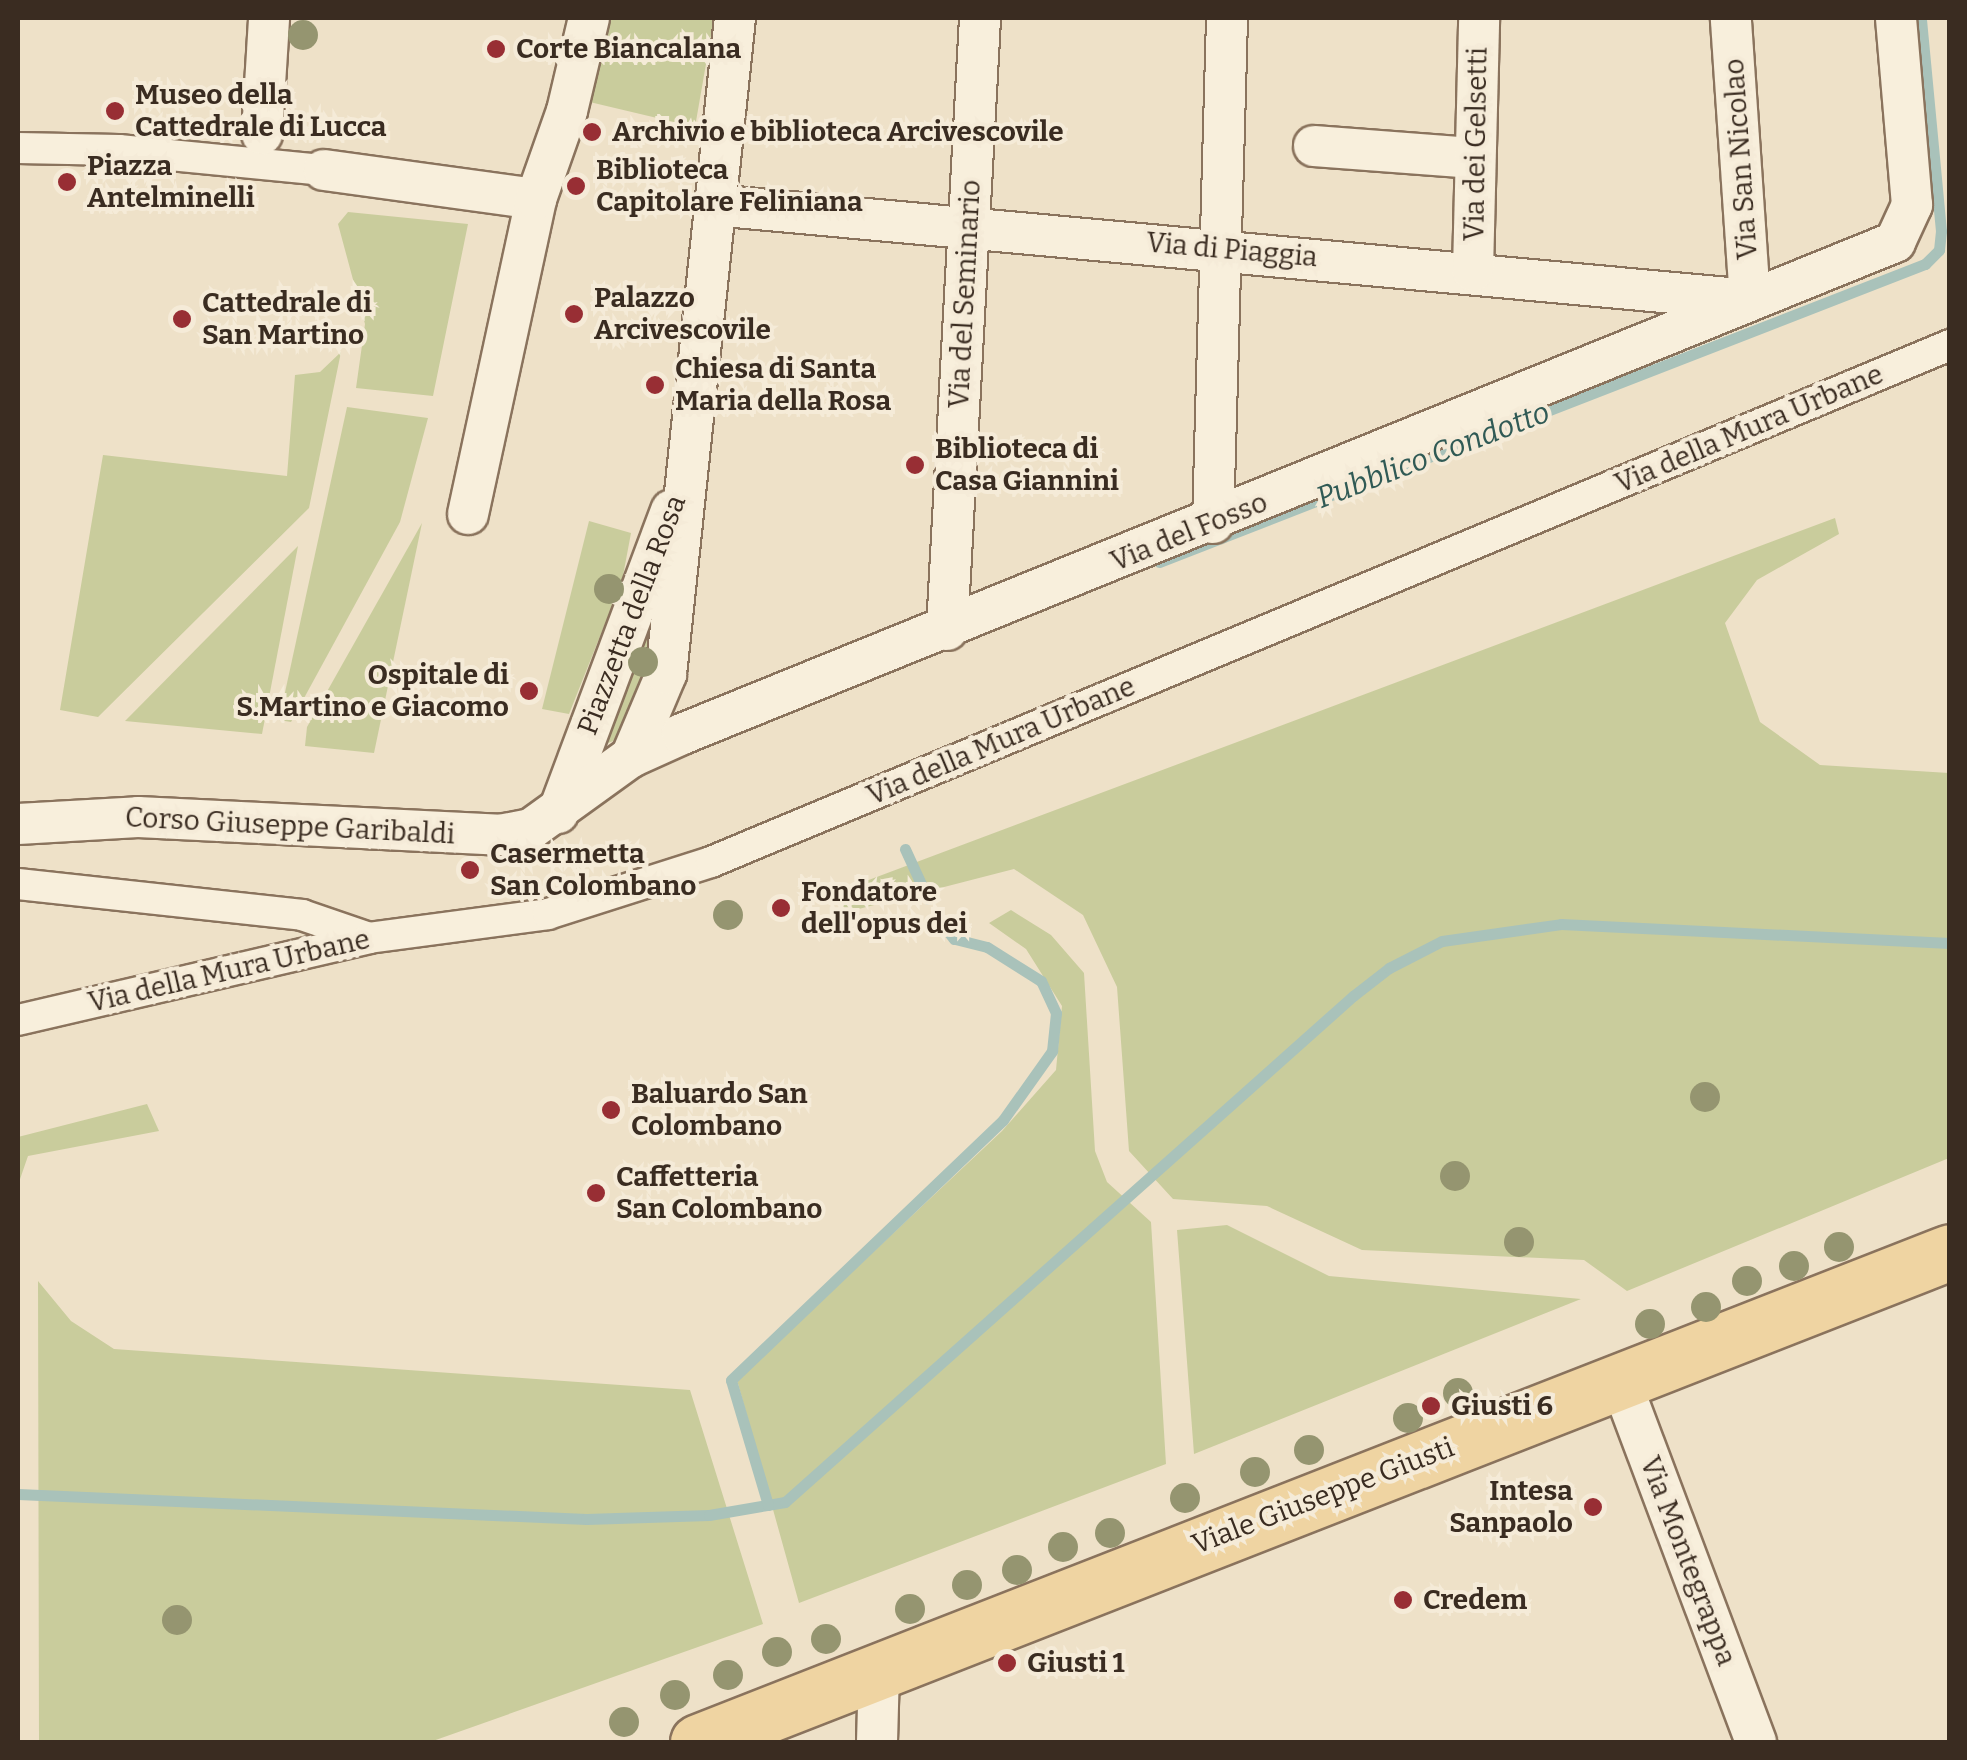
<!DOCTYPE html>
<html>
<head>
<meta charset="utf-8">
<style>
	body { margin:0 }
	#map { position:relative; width:1967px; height:1760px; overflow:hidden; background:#eee1c8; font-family:Bitter,serif }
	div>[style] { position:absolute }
	.green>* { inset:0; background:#c9cc9c }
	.stream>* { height:11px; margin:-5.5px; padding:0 5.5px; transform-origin:5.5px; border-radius:5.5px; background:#a9c2ba }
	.roads { filter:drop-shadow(2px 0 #8a735d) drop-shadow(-2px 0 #8a735d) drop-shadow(0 2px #8a735d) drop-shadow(0 -2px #8a735d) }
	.pedestrian>* { height:30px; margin:-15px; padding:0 15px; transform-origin:15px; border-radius:15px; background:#f8efdc }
	.minor>* { height:40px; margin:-20px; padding:0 20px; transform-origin:20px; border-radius:20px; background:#f8efdc }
	.primary>* { height:55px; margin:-27.5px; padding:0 27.5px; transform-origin:27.5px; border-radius:27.5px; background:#efd4a2 }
	.trees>* { width:30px; height:30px; margin:-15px; border-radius:50%; background:#959570 }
	.dots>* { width:28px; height:28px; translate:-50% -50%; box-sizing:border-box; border:5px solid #f5ebd8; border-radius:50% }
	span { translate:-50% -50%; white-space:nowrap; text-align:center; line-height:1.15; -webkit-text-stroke:8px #f5ebd8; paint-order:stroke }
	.poi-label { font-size:28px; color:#3a2c21; font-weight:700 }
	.left { translate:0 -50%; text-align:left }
	.right { translate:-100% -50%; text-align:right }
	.street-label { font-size:28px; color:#3a2c21 }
	.water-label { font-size:30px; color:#305a55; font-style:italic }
	.frame { position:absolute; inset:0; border:20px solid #3a2c21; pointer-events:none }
</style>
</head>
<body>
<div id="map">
	<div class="green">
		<i style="clip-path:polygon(597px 18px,714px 18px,695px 127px,577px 99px)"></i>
		<i style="clip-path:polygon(348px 212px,468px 224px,433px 396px,356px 388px,365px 324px,338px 224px)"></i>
		<i style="clip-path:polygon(341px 352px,309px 508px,98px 717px,60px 710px,103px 455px,287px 476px,295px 375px,320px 372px)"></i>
		<i style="clip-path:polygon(347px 407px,428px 418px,400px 522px,291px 722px,279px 720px)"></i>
		<i style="clip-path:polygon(1835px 518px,1839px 534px,1757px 580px,1725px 623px,1760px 722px,1820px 765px,1949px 773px,1949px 1158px,1627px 1291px,1584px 1260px,1362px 1250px,1267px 1206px,1173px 1199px,1129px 1151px,1117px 987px,1083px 915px,1014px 869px,847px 912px,834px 893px)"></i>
		<i style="clip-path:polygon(589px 521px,631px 533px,622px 581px,569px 714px,542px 709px)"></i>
		<i style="clip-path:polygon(422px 523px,374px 753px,305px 746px,307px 727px)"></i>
		<i style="clip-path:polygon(298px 546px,262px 734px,125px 721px)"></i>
		<i style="clip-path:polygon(651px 594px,657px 661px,619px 739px,608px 743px,597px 739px)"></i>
		<i style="clip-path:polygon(1011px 910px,1051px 935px,1084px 973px,1095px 1151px,1107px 1182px,1151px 1222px,1166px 1464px,799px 1603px,737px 1380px,1002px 1131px,1056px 1070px,1062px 1006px,1026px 949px,989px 923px)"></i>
		<i style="clip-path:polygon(147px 1104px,159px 1131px,28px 1156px,18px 1185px,18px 1137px)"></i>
		<i style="clip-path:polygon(1227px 1225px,1329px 1276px,1581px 1299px,1194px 1454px,1177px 1230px)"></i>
		<i style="clip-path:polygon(38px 1281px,71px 1321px,114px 1349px,690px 1390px,763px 1624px,430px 1742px,39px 1742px)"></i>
	</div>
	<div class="stream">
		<i style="left:1159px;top:562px;width:822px;rotate:-21.26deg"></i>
		<i style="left:1925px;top:264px;width:20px;rotate:-45deg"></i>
		<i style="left:1939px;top:250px;width:19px;rotate:-84deg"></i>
		<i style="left:1941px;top:231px;width:214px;rotate:-95.4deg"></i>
		<i style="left:905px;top:849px;width:55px;rotate:65.3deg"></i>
		<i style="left:18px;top:1494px;width:569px;rotate:2.52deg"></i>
		<i style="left:586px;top:1519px;width:123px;rotate:-1.9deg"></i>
		<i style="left:709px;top:1515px;width:77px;rotate:-9.7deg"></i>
		<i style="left:785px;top:1502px;width:761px;rotate:-41.7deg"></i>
		<i style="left:1353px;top:996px;width:46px;rotate:-37.9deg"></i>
		<i style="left:1389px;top:968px;width:59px;rotate:-27deg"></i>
		<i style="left:1442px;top:941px;width:120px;rotate:-8.1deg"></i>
		<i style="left:1561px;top:924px;width:389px;rotate:2.8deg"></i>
		<i style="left:768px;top:1505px;width:130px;rotate:-106.5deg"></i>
		<i style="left:731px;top:1380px;width:376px;rotate:-43.7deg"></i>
		<i style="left:1003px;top:1120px;width:85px;rotate:-54.6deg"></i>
		<i style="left:1052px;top:1051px;width:38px;rotate:-84deg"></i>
		<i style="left:1056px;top:1013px;width:35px;rotate:-115deg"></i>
		<i style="left:1041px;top:981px;width:64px;rotate:-147.8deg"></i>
		<i style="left:987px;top:947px;width:34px;rotate:-166deg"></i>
		<i style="left:954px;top:939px;width:24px;rotate:-128deg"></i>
	</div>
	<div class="roads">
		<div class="pedestrian">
			<i style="left:18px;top:148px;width:101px;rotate:1.1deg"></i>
			<i style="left:119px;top:150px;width:206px;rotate:5.6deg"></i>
			<i style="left:18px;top:884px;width:286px;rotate:6.2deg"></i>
			<i style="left:302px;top:915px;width:71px;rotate:18.9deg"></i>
			<i style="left:18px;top:1020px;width:360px;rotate:-13.1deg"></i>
			<i style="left:369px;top:938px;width:181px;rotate:-7.6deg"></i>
			<i style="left:548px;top:914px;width:171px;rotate:-17.7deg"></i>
			<i style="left:711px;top:862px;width:1343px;rotate:-22.65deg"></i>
		</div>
		<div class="minor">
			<i style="left:262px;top:134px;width:116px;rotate:-86.5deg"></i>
			<i style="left:1314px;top:146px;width:161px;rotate:4.3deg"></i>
			<i style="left:324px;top:170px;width:214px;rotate:7.8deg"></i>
			<i style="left:714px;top:205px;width:1040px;rotate:5.24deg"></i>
			<i style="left:1750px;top:300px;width:283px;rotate:-93.9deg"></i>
			<i style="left:1473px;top:271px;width:253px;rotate:-88.6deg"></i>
			<i style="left:468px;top:514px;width:322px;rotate:-77.8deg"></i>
			<i style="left:536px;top:199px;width:93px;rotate:-70.6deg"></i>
			<i style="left:567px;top:111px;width:96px;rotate:-76.7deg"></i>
			<i style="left:1213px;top:523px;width:505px;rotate:-88.41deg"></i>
			<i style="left:947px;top:630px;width:613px;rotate:-86.91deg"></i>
			<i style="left:631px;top:757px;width:90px;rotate:-67.1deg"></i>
			<i style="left:666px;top:674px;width:660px;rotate:-84deg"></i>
			<i style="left:558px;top:813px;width:323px;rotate:-69.5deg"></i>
			<i style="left:18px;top:824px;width:120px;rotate:-3.3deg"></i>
			<i style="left:138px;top:817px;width:362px;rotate:2.8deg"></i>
			<i style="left:500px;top:835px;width:32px;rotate:-11deg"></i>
			<i style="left:531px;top:829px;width:123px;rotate:-35.8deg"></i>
			<i style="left:631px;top:757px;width:56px;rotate:-24.3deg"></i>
			<i style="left:682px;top:734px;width:1309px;rotate:-22.08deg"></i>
			<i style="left:1895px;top:242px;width:41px;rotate:-65.3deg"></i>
			<i style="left:1912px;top:205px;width:188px;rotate:-94.9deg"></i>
			<i style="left:1620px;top:1380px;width:387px;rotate:69.4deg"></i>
			<i style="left:877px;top:1742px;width:73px;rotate:-88.4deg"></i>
		</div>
		<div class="primary">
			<i style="left:698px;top:1742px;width:1344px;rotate:-21.37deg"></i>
		</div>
	</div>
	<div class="trees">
		<i style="left:303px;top:35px"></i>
		<i style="left:609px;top:589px"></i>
		<i style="left:643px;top:662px"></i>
		<i style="left:728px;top:915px"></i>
		<i style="left:1705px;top:1097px"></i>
		<i style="left:1455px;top:1176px"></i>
		<i style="left:1519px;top:1242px"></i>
		<i style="left:1839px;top:1247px"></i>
		<i style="left:1794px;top:1266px"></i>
		<i style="left:1747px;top:1281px"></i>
		<i style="left:1706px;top:1307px"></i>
		<i style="left:1650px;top:1324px"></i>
		<i style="left:1458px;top:1393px"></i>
		<i style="left:1408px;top:1418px"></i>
		<i style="left:1309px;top:1450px"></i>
		<i style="left:1255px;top:1472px"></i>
		<i style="left:1185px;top:1498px"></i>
		<i style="left:1110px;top:1533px"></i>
		<i style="left:1063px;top:1547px"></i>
		<i style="left:1017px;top:1570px"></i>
		<i style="left:967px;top:1585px"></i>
		<i style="left:910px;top:1609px"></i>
		<i style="left:177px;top:1620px"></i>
		<i style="left:826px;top:1639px"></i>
		<i style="left:777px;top:1652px"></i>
		<i style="left:728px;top:1675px"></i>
		<i style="left:675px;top:1695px"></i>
		<i style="left:624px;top:1722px"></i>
	</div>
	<div class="dots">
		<i style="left:496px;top:49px;background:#982e34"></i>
		<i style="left:115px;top:111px;background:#982e34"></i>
		<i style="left:592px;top:132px;background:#982e34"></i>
		<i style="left:67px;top:182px;background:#982e34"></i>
		<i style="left:576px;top:186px;background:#982e34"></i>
		<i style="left:574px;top:314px;background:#982e34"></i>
		<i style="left:182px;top:319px;background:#982e34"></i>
		<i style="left:655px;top:385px;background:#982e34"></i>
		<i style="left:915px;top:465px;background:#982e34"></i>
		<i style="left:529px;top:691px;background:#982e34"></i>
		<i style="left:470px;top:870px;background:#982e34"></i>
		<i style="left:781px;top:908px;background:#982e34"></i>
		<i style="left:611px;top:1110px;background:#982e34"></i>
		<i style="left:596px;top:1193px;background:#982e34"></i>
		<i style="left:1431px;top:1406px;background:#982e34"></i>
		<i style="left:1593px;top:1507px;background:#982e34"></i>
		<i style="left:1403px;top:1600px;background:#982e34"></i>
		<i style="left:1007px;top:1663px;background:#982e34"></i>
	</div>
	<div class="poi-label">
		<span class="left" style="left:516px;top:49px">Corte Biancalana</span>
		<span class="left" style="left:135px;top:111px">Museo della<br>Cattedrale di Lucca</span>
		<span class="left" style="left:612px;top:132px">Archivio e biblioteca Arcivescovile</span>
		<span class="left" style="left:87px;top:182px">Piazza<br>Antelminelli</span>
		<span class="left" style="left:596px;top:186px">Biblioteca<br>Capitolare Feliniana</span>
		<span class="left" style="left:594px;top:314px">Palazzo<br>Arcivescovile</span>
		<span class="left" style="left:202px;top:319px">Cattedrale di<br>San Martino</span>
		<span class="left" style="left:675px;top:385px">Chiesa di Santa<br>Maria della Rosa</span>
		<span class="left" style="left:935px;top:465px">Biblioteca di<br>Casa Giannini</span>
		<span class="right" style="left:509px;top:691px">Ospitale di<br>S.Martino e Giacomo</span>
		<span class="left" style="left:490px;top:870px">Casermetta<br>San Colombano</span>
		<span class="left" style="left:801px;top:908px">Fondatore<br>dell'opus dei</span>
		<span class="left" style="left:631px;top:1110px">Baluardo San<br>Colombano</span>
		<span class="left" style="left:616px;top:1193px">Caffetteria<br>San Colombano</span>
		<span class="left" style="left:1451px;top:1406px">Giusti 6</span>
		<span class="right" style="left:1573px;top:1507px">Intesa<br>Sanpaolo</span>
		<span class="left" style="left:1423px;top:1600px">Credem</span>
		<span class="left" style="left:1027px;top:1663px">Giusti 1</span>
	</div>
	<div class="street-label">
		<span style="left:1476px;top:144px;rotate:-89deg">Via dei Gelsetti</span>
		<span style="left:1741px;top:159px;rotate:-94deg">Via San Nicolao</span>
		<span style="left:1232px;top:250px;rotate:5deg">Via di Piaggia</span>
		<span style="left:965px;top:294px;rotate:-87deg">Via del Seminario</span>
		<span style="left:1749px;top:429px;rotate:-23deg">Via della Mura Urbane</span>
		<span style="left:1189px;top:532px;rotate:-22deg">Via del Fosso</span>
		<span style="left:632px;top:615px;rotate:-69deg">Piazzetta della Rosa</span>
		<span style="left:1001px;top:741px;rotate:-23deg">Via della Mura Urbane</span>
		<span style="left:290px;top:826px;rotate:3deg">Corso Giuseppe Garibaldi</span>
		<span style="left:229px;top:971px;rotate:-13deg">Via della Mura Urbane</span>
		<span style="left:1323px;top:1496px;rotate:-21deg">Viale Giuseppe Giusti</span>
		<span style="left:1688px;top:1561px;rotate:69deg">Via Montegrappa</span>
	</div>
	<div class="water-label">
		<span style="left:1433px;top:455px;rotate:-21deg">Pubblico Condotto</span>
	</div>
	<div class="frame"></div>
</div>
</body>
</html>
